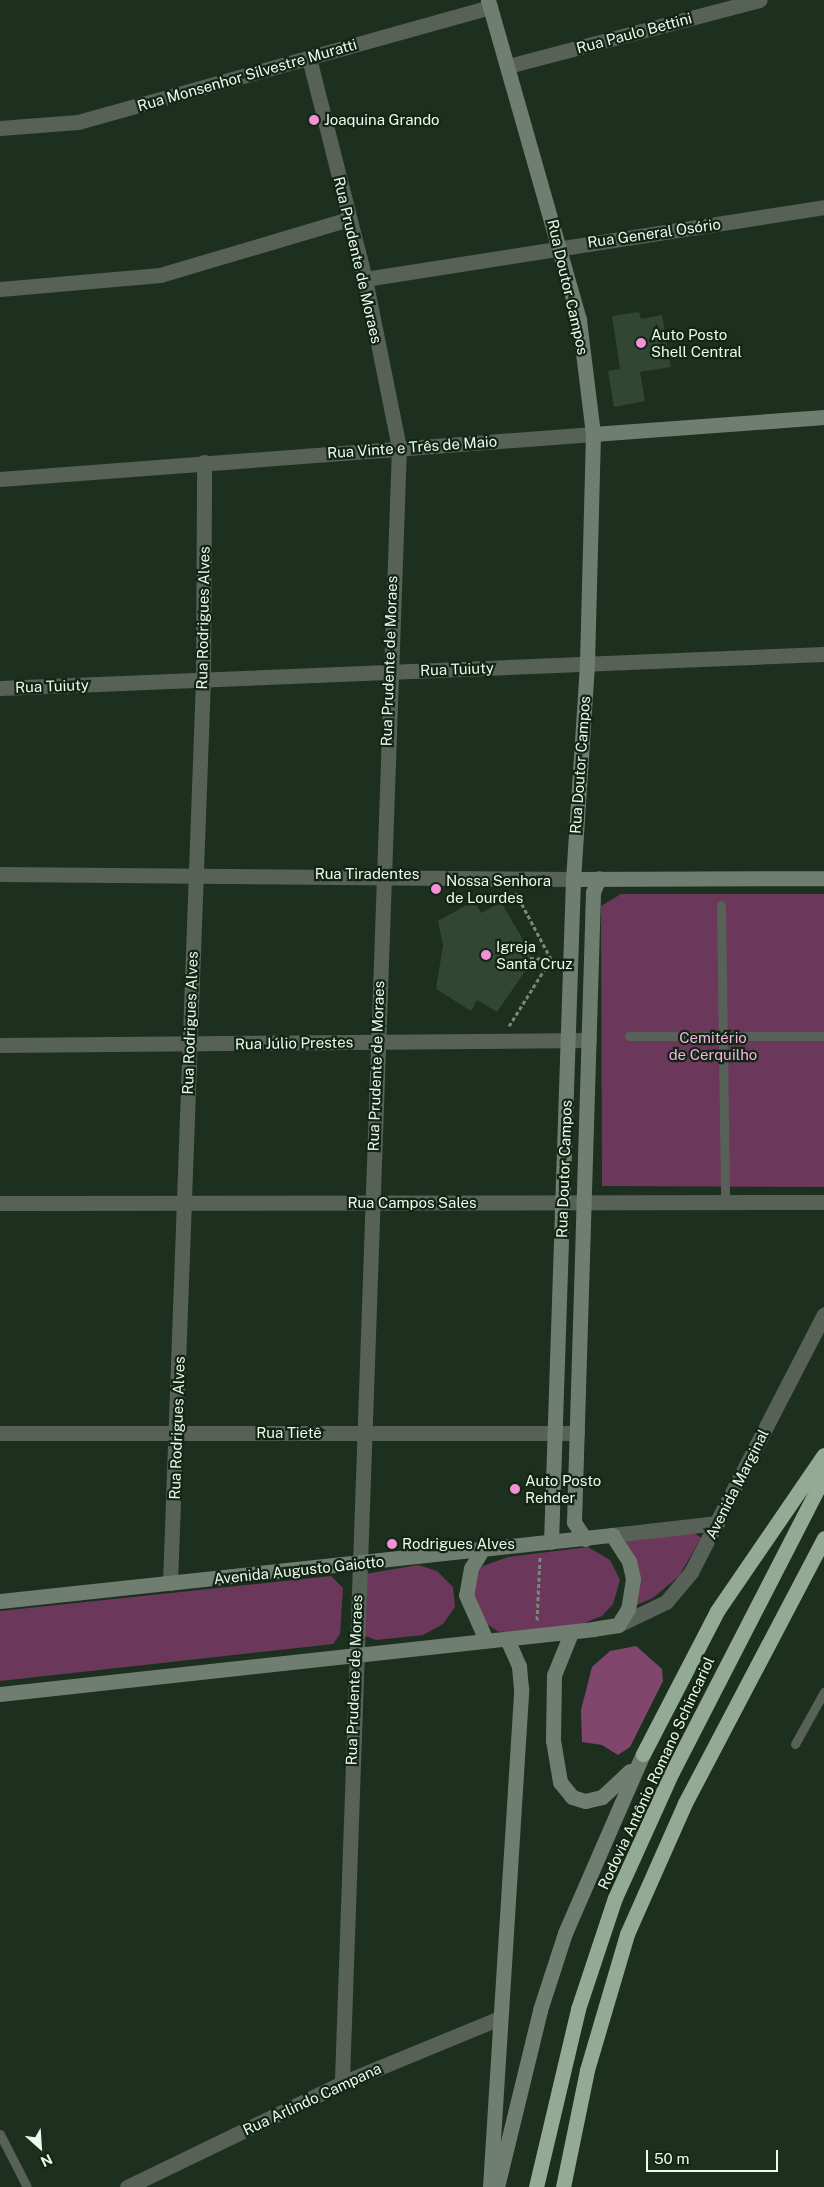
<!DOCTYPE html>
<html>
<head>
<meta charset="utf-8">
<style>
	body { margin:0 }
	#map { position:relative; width:824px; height:2187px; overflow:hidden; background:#1d301f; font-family:"Public Sans",sans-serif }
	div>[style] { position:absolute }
	.green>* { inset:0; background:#6b385b }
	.forest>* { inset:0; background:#80466e }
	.building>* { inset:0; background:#324634 }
	.path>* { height:3px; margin-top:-1.5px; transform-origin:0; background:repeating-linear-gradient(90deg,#788879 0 4px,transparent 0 6.5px) }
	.lane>* { height:9px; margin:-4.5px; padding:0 4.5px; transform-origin:4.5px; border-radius:4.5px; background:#576158 }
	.street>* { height:15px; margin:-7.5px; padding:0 7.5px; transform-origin:7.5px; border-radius:7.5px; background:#576158 }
	.secondary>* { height:15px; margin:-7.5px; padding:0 7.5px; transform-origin:7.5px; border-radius:7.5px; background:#707e71 }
	.highway>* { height:15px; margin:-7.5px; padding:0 7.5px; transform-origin:7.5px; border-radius:7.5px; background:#93aa95 }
	.dots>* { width:14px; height:14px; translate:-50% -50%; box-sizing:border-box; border:2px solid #132616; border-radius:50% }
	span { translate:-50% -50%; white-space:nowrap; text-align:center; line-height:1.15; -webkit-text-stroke:4.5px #132616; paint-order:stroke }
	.street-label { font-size:15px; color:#ecf9ed }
	.poi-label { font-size:15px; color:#ecf9ed }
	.left { translate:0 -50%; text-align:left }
	.park-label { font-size:15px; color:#f7b1df }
	.north { position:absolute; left:15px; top:2122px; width:50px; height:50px; -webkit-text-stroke:4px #132616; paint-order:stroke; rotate:154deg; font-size:14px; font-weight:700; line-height:20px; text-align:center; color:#ecf9ed }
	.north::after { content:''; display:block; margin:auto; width:18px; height:22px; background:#ecf9ed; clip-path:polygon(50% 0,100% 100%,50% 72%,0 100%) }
	.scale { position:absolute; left:646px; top:2150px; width:132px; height:22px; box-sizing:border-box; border:2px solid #ecf9ed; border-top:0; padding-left:6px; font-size:15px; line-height:18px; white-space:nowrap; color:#ecf9ed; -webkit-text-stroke:4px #132616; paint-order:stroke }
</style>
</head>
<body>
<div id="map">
	<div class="green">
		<i style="clip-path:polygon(621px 894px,824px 894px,824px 1187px,602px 1186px,601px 906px)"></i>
		<i style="clip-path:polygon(693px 1532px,701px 1538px,679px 1576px,653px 1598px,634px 1606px,626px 1541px)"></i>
		<i style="clip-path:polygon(588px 1547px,610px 1560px,620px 1580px,613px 1604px,602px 1616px,579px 1625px,499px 1632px,482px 1621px,472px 1596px,475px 1576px,483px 1566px,508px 1557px)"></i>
		<i style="clip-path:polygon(418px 1565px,437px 1571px,453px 1587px,455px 1607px,443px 1624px,423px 1635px,376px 1640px,363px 1635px,365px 1574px)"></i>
		<i style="clip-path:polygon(331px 1576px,343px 1588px,340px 1634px,333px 1644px,0 1681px,0 1611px)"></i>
	</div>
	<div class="forest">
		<i style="clip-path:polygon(636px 1646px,662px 1669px,663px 1681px,630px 1747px,618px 1755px,602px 1745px,582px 1742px,581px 1710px,592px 1667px,610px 1651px)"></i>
	</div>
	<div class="building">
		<i style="clip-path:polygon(639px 312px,641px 319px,662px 315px,671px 367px,640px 372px,645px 401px,614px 407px,608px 371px,620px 369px,612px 316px)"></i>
		<i style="clip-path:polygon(474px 901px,481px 913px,501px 902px,530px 952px,530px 964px,497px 1012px,477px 1000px,471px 1011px,436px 989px,443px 945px,438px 921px)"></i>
	</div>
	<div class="path">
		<i style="left:530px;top:958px;width:22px;rotate:3deg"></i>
		<i style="left:509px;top:1026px;width:79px;rotate:-57.9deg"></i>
		<i style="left:551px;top:959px;width:75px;rotate:-117.9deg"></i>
		<i style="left:537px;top:1620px;width:63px;rotate:-87.3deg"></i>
	</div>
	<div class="lane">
		<i style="left:721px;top:905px;width:297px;rotate:89.2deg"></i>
		<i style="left:629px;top:1036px;width:195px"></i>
		<i style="left:795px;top:1744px;width:60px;rotate:-60.9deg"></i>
		<i style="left:0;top:2134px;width:59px;rotate:63deg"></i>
	</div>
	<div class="street">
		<i style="left:309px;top:58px;width:228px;rotate:75.8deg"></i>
		<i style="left:365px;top:279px;width:171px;rotate:78.6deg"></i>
		<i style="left:399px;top:447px;width:1637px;rotate:92deg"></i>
		<i style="left:508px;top:66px;width:260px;rotate:-14.7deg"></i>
		<i style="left:0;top:128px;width:78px;rotate:-4.4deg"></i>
		<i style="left:78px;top:122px;width:428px;rotate:-15.6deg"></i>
		<i style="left:365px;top:279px;width:465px;rotate:-8.9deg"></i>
		<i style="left:0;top:289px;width:161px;rotate:-5deg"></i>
		<i style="left:160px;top:275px;width:197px;rotate:-16.5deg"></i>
		<i style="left:0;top:479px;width:595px;rotate:-4.34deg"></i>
		<i style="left:0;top:688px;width:825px;rotate:-2.36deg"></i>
		<i style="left:0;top:874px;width:573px;rotate:0.5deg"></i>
		<i style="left:0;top:1045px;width:589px;rotate:-0.49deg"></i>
		<i style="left:0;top:1203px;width:824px;rotate:-0.07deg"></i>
		<i style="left:0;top:1433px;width:577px"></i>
		<i style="left:612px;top:1535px;width:106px;rotate:-6.5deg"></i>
		<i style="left:170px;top:1583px;width:904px;rotate:-87.91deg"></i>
		<i style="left:203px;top:680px;width:218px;rotate:-89.7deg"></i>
		<i style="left:618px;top:1625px;width:53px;rotate:-25.6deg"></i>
		<i style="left:666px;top:1602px;width:39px;rotate:-50deg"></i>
		<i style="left:691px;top:1572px;width:290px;rotate:-62.7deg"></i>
		<i style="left:127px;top:2187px;width:239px;rotate:-25.8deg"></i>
		<i style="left:342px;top:2083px;width:171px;rotate:-22.4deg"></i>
	</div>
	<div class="secondary">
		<i style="left:488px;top:0;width:333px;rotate:74.1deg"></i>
		<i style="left:579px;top:320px;width:115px;rotate:83deg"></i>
		<i style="left:593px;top:434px;width:230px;rotate:91.5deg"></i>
		<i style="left:587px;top:664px;width:215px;rotate:93.7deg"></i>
		<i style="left:573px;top:879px;width:663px;rotate:91.9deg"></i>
		<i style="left:593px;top:434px;width:232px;rotate:-4.2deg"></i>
		<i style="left:573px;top:879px;width:251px;rotate:-0.2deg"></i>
		<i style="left:585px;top:1539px;width:20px;rotate:-123deg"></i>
		<i style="left:574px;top:1522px;width:630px;rotate:-88.27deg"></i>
		<i style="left:593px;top:892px;width:15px;rotate:-67deg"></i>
		<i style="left:482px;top:1550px;width:21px;rotate:121deg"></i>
		<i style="left:471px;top:1568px;width:27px;rotate:100deg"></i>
		<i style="left:466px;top:1595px;width:49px;rotate:66deg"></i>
		<i style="left:0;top:1601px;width:616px;rotate:-6.16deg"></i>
		<i style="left:612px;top:1535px;width:31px;rotate:57deg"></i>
		<i style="left:629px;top:1561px;width:18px;rotate:77deg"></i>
		<i style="left:633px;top:1579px;width:30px;rotate:99deg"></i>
		<i style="left:628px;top:1609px;width:19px;rotate:122deg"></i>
		<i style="left:618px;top:1625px;width:24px;rotate:171deg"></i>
		<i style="left:594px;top:1629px;width:598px;rotate:173.76deg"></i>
		<i style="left:571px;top:1633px;width:45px;rotate:112deg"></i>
		<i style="left:554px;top:1675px;width:65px;rotate:90.9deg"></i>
		<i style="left:553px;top:1740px;width:43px;rotate:80.5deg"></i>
		<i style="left:560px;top:1782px;width:19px;rotate:51deg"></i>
		<i style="left:572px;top:1797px;width:14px;rotate:17deg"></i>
		<i style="left:585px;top:1801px;width:17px;rotate:-13deg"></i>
		<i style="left:602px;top:1797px;width:38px;rotate:-43deg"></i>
		<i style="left:490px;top:2187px;width:499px;rotate:-86.4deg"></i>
		<i style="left:521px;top:1689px;width:23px;rotate:-95deg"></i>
		<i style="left:519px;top:1666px;width:30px;rotate:-114deg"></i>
		<i style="left:497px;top:2187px;width:182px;rotate:-76.3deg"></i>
		<i style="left:540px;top:2010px;width:81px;rotate:-72deg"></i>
		<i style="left:565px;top:1933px;width:195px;rotate:-66.5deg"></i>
	</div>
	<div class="highway">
		<i style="left:643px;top:1754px;width:161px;rotate:-62.6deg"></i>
		<i style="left:717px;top:1611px;width:189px;rotate:-55.6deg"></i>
		<i style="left:536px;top:2187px;width:183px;rotate:-76.7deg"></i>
		<i style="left:578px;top:2009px;width:117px;rotate:-71.6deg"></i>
		<i style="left:615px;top:1898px;width:138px;rotate:-65.7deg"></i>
		<i style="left:672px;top:1772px;width:333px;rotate:-62.8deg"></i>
		<i style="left:563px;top:2187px;width:119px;rotate:-78.4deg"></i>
		<i style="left:587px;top:2070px;width:142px;rotate:-73.6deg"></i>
		<i style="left:627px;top:1934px;width:143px;rotate:-66.1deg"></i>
		<i style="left:685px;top:1803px;width:299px;rotate:-62.3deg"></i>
	</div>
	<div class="dots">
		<i style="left:314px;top:120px;background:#f491d4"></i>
		<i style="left:641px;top:343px;background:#f491d4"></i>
		<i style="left:436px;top:889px;background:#f491d4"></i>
		<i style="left:486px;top:955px;background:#f491d4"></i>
		<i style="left:515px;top:1489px;background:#f491d4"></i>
		<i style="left:392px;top:1544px;background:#f491d4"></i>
	</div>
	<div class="street-label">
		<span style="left:634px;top:33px;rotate:-15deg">Rua Paulo Bettini</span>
		<span style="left:247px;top:75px;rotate:-16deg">Rua Monsenhor Silvestre Muratti</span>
		<span style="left:654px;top:233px;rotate:-8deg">Rua General Osório</span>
		<span style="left:358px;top:260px;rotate:77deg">Rua Prudente de Moraes</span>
		<span style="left:568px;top:287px;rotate:77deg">Rua Doutor Campos</span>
		<span style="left:412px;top:447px;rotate:-4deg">Rua Vinte e Três de Maio</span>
		<span style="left:203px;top:618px;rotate:-89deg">Rua Rodrigues Alves</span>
		<span style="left:389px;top:661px;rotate:-88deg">Rua Prudente de Moraes</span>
		<span style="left:457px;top:669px;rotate:-2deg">Rua Tuiuty</span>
		<span style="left:52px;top:686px;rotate:-2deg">Rua Tuiuty</span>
		<span style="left:580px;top:765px;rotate:-86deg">Rua Doutor Campos</span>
		<span style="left:367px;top:874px">Rua Tiradentes</span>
		<span style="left:190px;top:1023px;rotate:-88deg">Rua Rodrigues Alves</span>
		<span style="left:294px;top:1043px;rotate:-1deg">Rua Júlio Prestes</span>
		<span style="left:376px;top:1066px;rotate:-88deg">Rua Prudente de Moraes</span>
		<span style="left:564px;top:1169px;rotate:-88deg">Rua Doutor Campos</span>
		<span style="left:412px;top:1203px">Rua Campos Sales</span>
		<span style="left:177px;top:1428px;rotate:-88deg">Rua Rodrigues Alves</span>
		<span style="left:289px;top:1433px">Rua Tietê</span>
		<span style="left:737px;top:1484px;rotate:-63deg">Avenida Marginal</span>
		<span style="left:299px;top:1570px;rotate:-6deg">Avenida Augusto Gaiotto</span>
		<span style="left:354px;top:1680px;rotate:-88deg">Rua Prudente de Moraes</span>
		<span style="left:656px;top:1773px;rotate:-65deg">Rodovia Antônio Romano Schincariol</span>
		<span style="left:312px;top:2099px;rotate:-25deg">Rua Arlindo Campana</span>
	</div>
	<div class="poi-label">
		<span class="left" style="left:324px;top:120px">Joaquina Grando</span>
		<span class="left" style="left:651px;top:343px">Auto Posto<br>Shell Central</span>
		<span class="left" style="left:446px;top:889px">Nossa Senhora<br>de Lourdes</span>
		<span class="left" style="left:496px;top:955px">Igreja<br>Santa Cruz</span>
		<span class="left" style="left:525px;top:1489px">Auto Posto<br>Rehder</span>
		<span class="left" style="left:402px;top:1544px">Rodrigues Alves</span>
	</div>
	<div class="park-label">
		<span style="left:713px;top:1046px">Cemitério<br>de Cerquilho</span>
	</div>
	<div class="north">N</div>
	<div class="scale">50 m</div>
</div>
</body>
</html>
